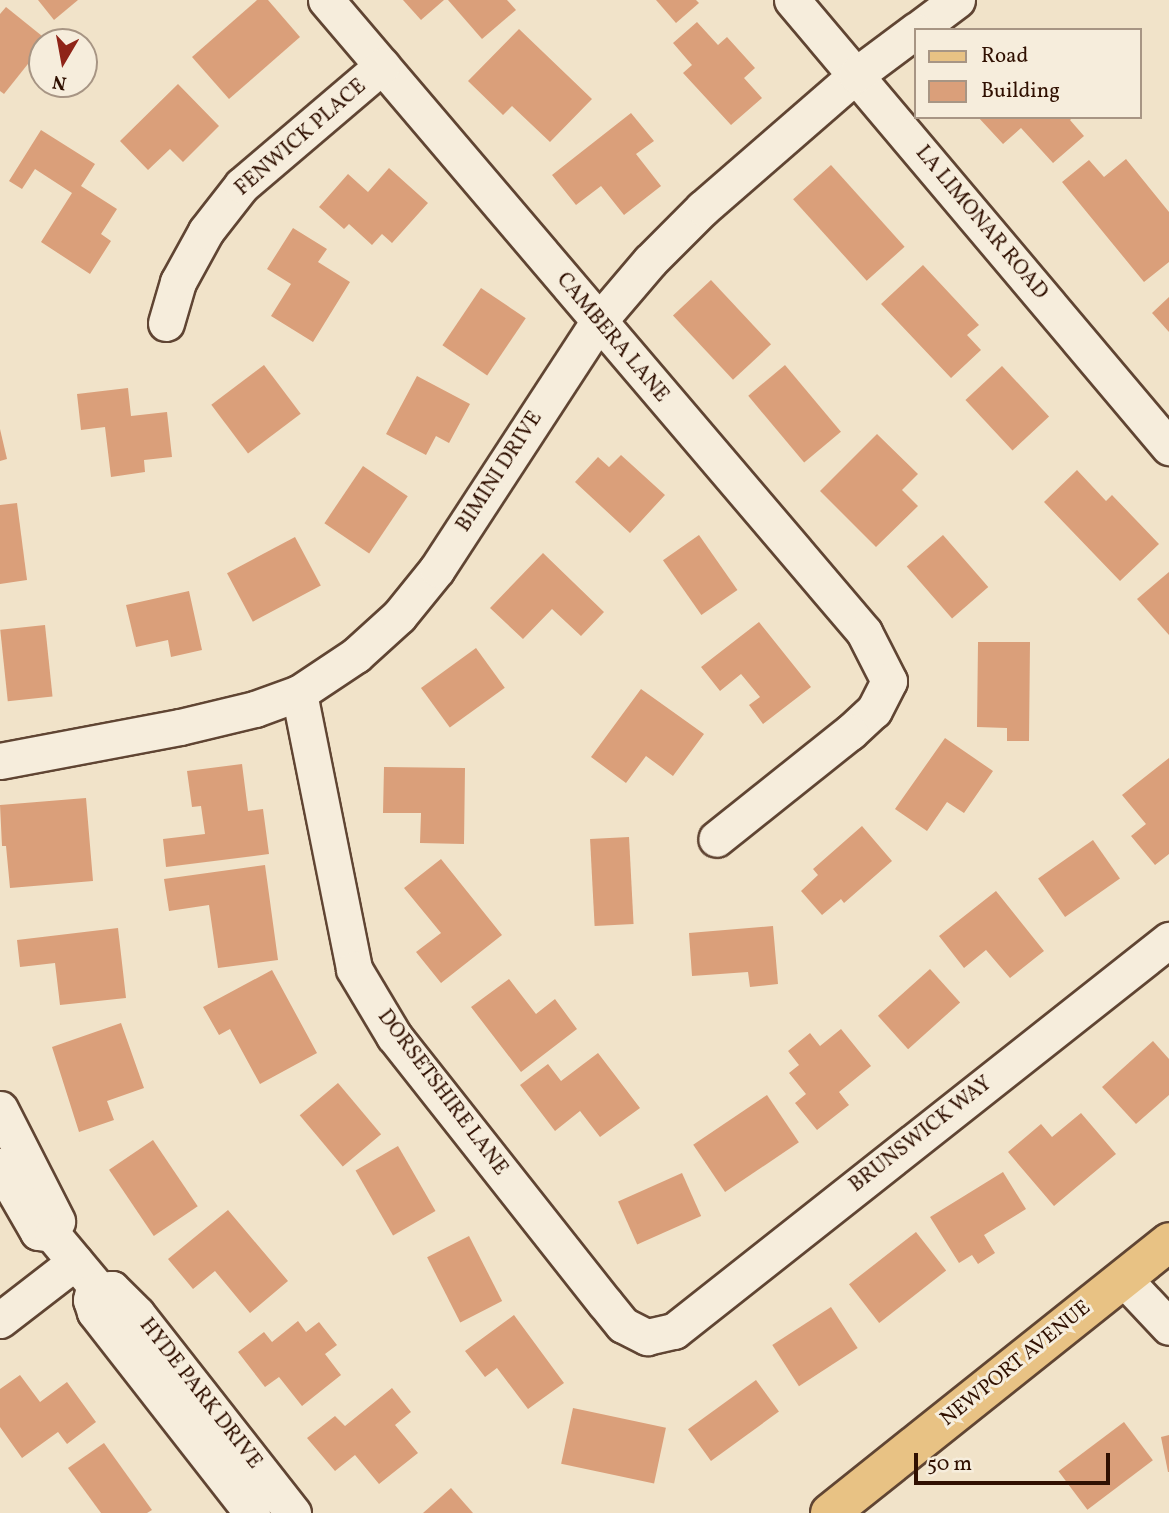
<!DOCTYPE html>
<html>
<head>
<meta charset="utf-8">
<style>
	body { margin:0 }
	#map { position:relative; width:1169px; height:1513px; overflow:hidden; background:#f1e3c9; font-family:Vollkorn,serif }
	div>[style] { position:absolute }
	.building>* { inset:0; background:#da9f7a; transform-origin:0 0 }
	.roads { filter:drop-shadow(2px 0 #604533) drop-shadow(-2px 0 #604533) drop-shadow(0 2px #604533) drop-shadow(0 -2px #604533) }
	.minor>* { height:35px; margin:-17.5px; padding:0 17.5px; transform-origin:17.5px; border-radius:17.5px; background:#f6eddc }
	.major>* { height:38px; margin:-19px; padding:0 19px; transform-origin:19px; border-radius:19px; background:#e8c284 }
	span { translate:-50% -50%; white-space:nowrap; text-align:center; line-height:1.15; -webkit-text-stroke:6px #f6eddc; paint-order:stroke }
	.street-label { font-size:21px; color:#301001 }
	.legend { position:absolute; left:914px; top:28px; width:228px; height:91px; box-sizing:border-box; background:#f6eddc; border:2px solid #a79584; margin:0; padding:9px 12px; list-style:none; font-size:21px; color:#301001 }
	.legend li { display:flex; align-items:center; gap:14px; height:35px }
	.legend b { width:35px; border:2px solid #a79584 }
	.north { position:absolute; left:28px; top:28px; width:70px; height:70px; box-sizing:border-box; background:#f6eddc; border:2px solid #a79584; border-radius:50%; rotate:190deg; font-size:19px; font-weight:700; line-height:28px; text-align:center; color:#301001 }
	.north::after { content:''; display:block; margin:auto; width:24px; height:32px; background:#8f2418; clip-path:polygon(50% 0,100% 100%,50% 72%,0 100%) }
	.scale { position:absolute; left:914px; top:1453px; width:196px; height:32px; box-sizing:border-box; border:4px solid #301001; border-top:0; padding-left:9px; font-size:21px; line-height:24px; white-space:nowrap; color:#301001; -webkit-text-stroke:5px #f6eddc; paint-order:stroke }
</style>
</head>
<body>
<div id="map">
	<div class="building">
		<i style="clip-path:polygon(38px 0,78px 0,54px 20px)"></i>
		<i style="clip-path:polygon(257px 0,268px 0,300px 37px,229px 99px,192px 57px)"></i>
		<i style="clip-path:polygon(403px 0,444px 0,421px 20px)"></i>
		<i style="clip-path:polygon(448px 0,507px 0,516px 10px,482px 39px)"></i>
		<i style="clip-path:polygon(656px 0,696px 0,699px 3px,676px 23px)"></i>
		<i style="clip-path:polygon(6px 7px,47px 40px,4px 94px,0 91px,0 14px)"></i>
		<i style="clip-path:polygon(697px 22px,718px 45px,727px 37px,755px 68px,744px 78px,762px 98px,731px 125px,683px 73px,692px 65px,673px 43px)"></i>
		<i style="clip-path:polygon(519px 29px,592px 99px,550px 142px,512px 106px,503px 115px,468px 81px)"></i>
		<i style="clip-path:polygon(178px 84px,219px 126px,183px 162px,170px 149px,148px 170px,120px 141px)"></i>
		<i style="clip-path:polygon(631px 113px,654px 141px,636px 154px,661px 186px,624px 215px,601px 186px,576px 205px,552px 175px)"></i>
		<i style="clip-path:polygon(978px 117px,1073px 117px,1070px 120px,1084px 136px,1053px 163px,1021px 128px,1003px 144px)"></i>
		<i style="clip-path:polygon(41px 130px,95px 164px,81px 186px,117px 209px,101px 234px,111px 241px,90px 274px,41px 242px,72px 193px,35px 169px,22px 189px,9px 181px)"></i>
		<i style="clip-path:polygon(1126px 159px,1169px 212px,1169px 262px,1144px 282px,1062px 182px,1089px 160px,1104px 177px)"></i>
		<i style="left:831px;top:165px;width:110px;height:51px;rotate:48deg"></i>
		<i style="clip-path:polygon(389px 168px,428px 203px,392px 243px,382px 234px,372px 245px,349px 224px,344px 229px,319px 207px,348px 174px,368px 192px)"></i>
		<i style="clip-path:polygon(293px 228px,327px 249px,318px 262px,350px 282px,313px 342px,271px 316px,291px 284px,267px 269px)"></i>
		<i style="clip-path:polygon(923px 265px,979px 325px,967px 335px,981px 350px,951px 378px,881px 304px)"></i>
		<i style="left:711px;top:280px;width:88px;height:52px;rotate:47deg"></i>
		<i style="left:481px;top:288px;width:54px;height:69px;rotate:34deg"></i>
		<i style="clip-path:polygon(1169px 297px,1169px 332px,1152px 313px)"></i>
		<i style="left:264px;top:365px;width:61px;height:66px;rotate:53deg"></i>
		<i style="left:785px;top:365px;width:87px;height:48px;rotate:50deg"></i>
		<i style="left:1002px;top:366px;width:69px;height:50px;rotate:47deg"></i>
		<i style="clip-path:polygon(417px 376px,470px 404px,449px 443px,436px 436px,426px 455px,386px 434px)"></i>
		<i style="clip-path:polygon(128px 388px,131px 416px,167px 412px,172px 457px,144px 460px,145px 472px,111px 477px,105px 427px,81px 430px,77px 394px)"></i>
		<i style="clip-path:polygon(0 429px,7px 459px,0 461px)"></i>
		<i style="clip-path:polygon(877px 434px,918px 474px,902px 490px,918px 506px,876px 547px,820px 491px)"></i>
		<i style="clip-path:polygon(621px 455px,665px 495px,630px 533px,575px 482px,598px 457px,609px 467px)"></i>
		<i style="left:363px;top:466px;width:54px;height:69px;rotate:34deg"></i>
		<i style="clip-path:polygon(1077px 470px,1106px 501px,1112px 495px,1159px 544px,1120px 581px,1044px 502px)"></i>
		<i style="clip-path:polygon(17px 503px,27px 580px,0 584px,0 505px)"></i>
		<i style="left:699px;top:535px;width:67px;height:44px;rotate:55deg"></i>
		<i style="left:943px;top:535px;width:69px;height:48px;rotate:49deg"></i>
		<i style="left:295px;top:537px;width:55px;height:77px;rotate:62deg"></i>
		<i style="clip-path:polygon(543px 553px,604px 612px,581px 636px,552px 609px,523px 639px,490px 608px)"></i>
		<i style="clip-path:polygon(1169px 572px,1169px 635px,1137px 599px)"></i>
		<i style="clip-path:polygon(189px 591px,202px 650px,171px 657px,168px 640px,136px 647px,126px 605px)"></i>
		<i style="clip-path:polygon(759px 622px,811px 687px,763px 724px,749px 705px,760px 697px,741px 674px,720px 691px,701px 667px)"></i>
		<i style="left:45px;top:625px;width:72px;height:45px;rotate:84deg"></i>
		<i style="clip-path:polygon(978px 642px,1030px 642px,1029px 741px,1007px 741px,1007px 728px,977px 727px)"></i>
		<i style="left:476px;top:648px;width:49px;height:68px;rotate:54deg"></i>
		<i style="clip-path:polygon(641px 689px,704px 734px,673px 776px,646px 756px,626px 783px,591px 757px)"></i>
		<i style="clip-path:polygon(945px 738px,993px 771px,964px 813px,947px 802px,927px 831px,895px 809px)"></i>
		<i style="clip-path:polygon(1169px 758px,1169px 854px,1155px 865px,1131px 836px,1146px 824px,1122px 795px)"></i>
		<i style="clip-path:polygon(242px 764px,248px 811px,263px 809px,269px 854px,166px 867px,163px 839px,205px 834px,201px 806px,192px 807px,187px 771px)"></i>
		<i style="clip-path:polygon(384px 767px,465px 768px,464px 844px,420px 843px,421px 813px,383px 813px)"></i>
		<i style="clip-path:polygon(86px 798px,93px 881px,10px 888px,6px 846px,2px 846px,0 805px)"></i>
		<i style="clip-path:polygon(862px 826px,892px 861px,844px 903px,841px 899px,822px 915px,801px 891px,818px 875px,813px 869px)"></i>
		<i style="left:629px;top:837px;width:87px;height:39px;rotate:87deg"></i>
		<i style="left:1093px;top:840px;width:47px;height:67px;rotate:55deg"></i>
		<i style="clip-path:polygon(441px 859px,502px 935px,441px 983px,416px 952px,441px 933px,404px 888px)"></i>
		<i style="clip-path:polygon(265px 865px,278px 960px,218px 968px,209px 905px,169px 911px,164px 879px)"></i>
		<i style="clip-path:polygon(996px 891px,1044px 951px,1010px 978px,986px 950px,964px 968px,939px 936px)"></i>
		<i style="clip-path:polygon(773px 926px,778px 984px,750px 987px,748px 972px,692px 976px,689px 933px)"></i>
		<i style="clip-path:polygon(118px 928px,126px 998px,60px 1005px,55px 963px,20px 967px,17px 940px)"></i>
		<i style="left:930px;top:969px;width:45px;height:70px;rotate:48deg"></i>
		<i style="clip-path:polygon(272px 970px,317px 1053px,260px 1084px,230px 1029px,219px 1035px,203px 1007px)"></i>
		<i style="clip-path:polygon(509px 979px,536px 1014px,555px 999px,577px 1029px,521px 1072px,471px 1007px)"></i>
		<i style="clip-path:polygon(121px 1023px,144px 1088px,107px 1101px,114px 1120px,79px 1132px,52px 1047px)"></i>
		<i style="clip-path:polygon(841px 1029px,871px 1066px,839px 1092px,849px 1105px,817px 1130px,795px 1103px,806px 1094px,789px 1073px,799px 1065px,788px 1051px,810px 1033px,820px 1046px)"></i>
		<i style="clip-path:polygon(1153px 1041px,1169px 1059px,1169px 1095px,1136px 1124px,1102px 1087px)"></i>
		<i style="clip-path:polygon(598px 1053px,640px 1108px,600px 1137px,580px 1111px,555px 1131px,520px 1085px,548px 1064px,561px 1081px)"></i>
		<i style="left:338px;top:1083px;width:67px;height:50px;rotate:50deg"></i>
		<i style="left:767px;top:1095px;width:57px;height:89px;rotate:56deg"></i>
		<i style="clip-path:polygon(1081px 1113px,1116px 1154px,1054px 1206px,1008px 1152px,1041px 1124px,1052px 1137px)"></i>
		<i style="left:153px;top:1140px;width:80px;height:53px;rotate:56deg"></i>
		<i style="left:398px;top:1146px;width:75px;height:49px;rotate:60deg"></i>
		<i style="clip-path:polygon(1003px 1172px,1026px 1209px,984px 1235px,995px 1253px,978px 1264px,972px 1255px,959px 1263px,930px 1217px)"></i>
		<i style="left:682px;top:1173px;width:47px;height:70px;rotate:66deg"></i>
		<i style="clip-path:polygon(228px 1210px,288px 1281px,250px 1313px,215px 1271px,193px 1289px,168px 1259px)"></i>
		<i style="left:916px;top:1232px;width:49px;height:85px;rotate:52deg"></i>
		<i style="left:469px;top:1236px;width:73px;height:47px;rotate:63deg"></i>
		<i style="left:831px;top:1307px;width:49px;height:70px;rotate:57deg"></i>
		<i style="clip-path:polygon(514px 1315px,564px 1383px,528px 1409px,497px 1368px,485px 1377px,465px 1351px)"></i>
		<i style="clip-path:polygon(298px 1321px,306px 1332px,319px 1322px,337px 1345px,325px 1354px,341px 1375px,302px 1406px,279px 1377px,265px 1387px,238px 1352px,264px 1332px,272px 1342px)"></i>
		<i style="clip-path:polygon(20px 1375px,40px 1402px,67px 1382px,96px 1422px,67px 1444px,58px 1432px,22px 1458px,0 1427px,0 1389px)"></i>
		<i style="left:756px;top:1380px;width:39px;height:84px;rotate:54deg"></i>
		<i style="clip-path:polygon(392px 1388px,411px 1412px,395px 1425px,418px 1453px,379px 1484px,355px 1455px,335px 1471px,307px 1438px,335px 1416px,345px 1426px)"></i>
		<i style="left:573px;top:1408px;width:95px;height:57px;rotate:12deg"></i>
		<i style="left:1124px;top:1422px;width:48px;height:82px;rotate:53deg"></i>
		<i style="clip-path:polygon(1169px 1435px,1169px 1472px,1168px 1472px,1161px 1437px)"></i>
		<i style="clip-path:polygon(104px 1443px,152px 1510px,147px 1513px,101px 1513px,68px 1468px)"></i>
		<i style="clip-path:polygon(451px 1488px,473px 1513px,423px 1513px)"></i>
	</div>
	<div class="roads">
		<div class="minor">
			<i style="left:326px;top:0;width:830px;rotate:49.59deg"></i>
			<i style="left:864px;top:632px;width:55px;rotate:63deg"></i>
			<i style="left:889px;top:681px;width:33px;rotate:117deg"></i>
			<i style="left:874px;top:710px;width:33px;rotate:137deg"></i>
			<i style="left:850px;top:732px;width:171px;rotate:141.4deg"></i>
			<i style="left:792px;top:0;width:585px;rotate:49.86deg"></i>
			<i style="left:917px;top:30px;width:50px;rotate:-36.9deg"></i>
			<i style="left:166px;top:323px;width:43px;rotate:-73.7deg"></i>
			<i style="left:178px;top:282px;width:58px;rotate:-61.2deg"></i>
			<i style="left:206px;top:231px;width:58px;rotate:-52deg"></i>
			<i style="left:242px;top:185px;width:184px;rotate:-40.4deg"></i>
			<i style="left:299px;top:693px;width:281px;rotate:78.7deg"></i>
			<i style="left:354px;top:969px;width:78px;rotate:59.2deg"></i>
			<i style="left:394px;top:1036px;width:340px;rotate:51.7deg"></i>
			<i style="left:605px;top:1303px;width:28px;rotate:51deg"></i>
			<i style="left:623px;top:1325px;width:27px;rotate:27deg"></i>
			<i style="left:647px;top:1337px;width:28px;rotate:-13deg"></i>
			<i style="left:674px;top:1331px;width:631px;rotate:-38.31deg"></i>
			<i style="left:0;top:761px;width:183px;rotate:-10.7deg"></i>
			<i style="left:180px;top:727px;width:77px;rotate:-13.5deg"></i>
			<i style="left:255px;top:709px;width:47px;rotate:-20deg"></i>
			<i style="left:299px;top:693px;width:69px;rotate:-33.7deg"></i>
			<i style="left:356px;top:655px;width:58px;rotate:-42.2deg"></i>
			<i style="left:399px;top:616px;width:60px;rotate:-51deg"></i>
			<i style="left:437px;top:569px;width:295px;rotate:-56.9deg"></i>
			<i style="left:598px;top:322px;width:80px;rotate:-49.6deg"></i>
			<i style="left:650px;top:261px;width:75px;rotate:-45deg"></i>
			<i style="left:703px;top:208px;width:203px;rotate:-41deg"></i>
			<i style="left:856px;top:75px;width:74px;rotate:-36.7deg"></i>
			<i style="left:0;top:1109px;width:126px;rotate:63deg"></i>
			<i style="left:0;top:1166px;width:76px;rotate:60.1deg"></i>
			<i style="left:38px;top:1232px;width:14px;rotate:8deg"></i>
			<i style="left:52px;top:1234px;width:72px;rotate:50.1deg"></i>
			<i style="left:1123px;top:1278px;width:67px;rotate:46.8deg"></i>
			<i style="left:0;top:1320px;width:95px;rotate:-37.7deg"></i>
			<i style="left:252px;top:1513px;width:255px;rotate:-128deg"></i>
			<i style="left:95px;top:1312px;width:13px;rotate:-108deg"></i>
			<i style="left:91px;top:1300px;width:9px;rotate:-77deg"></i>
			<i style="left:93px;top:1291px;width:19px;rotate:-6deg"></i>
			<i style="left:112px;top:1289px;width:35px;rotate:45deg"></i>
			<i style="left:137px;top:1314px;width:253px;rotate:51.9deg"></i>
		</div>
		<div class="major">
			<i style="left:830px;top:1513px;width:434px;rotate:-38.6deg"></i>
		</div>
	</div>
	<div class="street-label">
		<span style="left:301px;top:138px;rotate:-41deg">FENWICK PLACE</span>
		<span style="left:981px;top:223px;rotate:50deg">LA LIMONAR ROAD</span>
		<span style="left:612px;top:338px;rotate:50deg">CAMBERA LANE</span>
		<span style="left:500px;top:472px;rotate:-57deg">BIMINI DRIVE</span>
		<span style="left:442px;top:1093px;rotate:53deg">DORSETSHIRE LANE</span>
		<span style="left:921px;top:1135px;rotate:-38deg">BRUNSWICK WAY</span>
		<span style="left:1016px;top:1364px;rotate:-39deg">NEWPORT AVENUE</span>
		<span style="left:200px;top:1394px;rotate:52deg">HYDE PARK DRIVE</span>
	</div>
	<ul class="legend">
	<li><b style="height:9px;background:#e8c284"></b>Road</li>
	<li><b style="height:19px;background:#da9f7a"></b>Building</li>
	</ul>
	<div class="north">N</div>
	<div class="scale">50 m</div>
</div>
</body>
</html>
